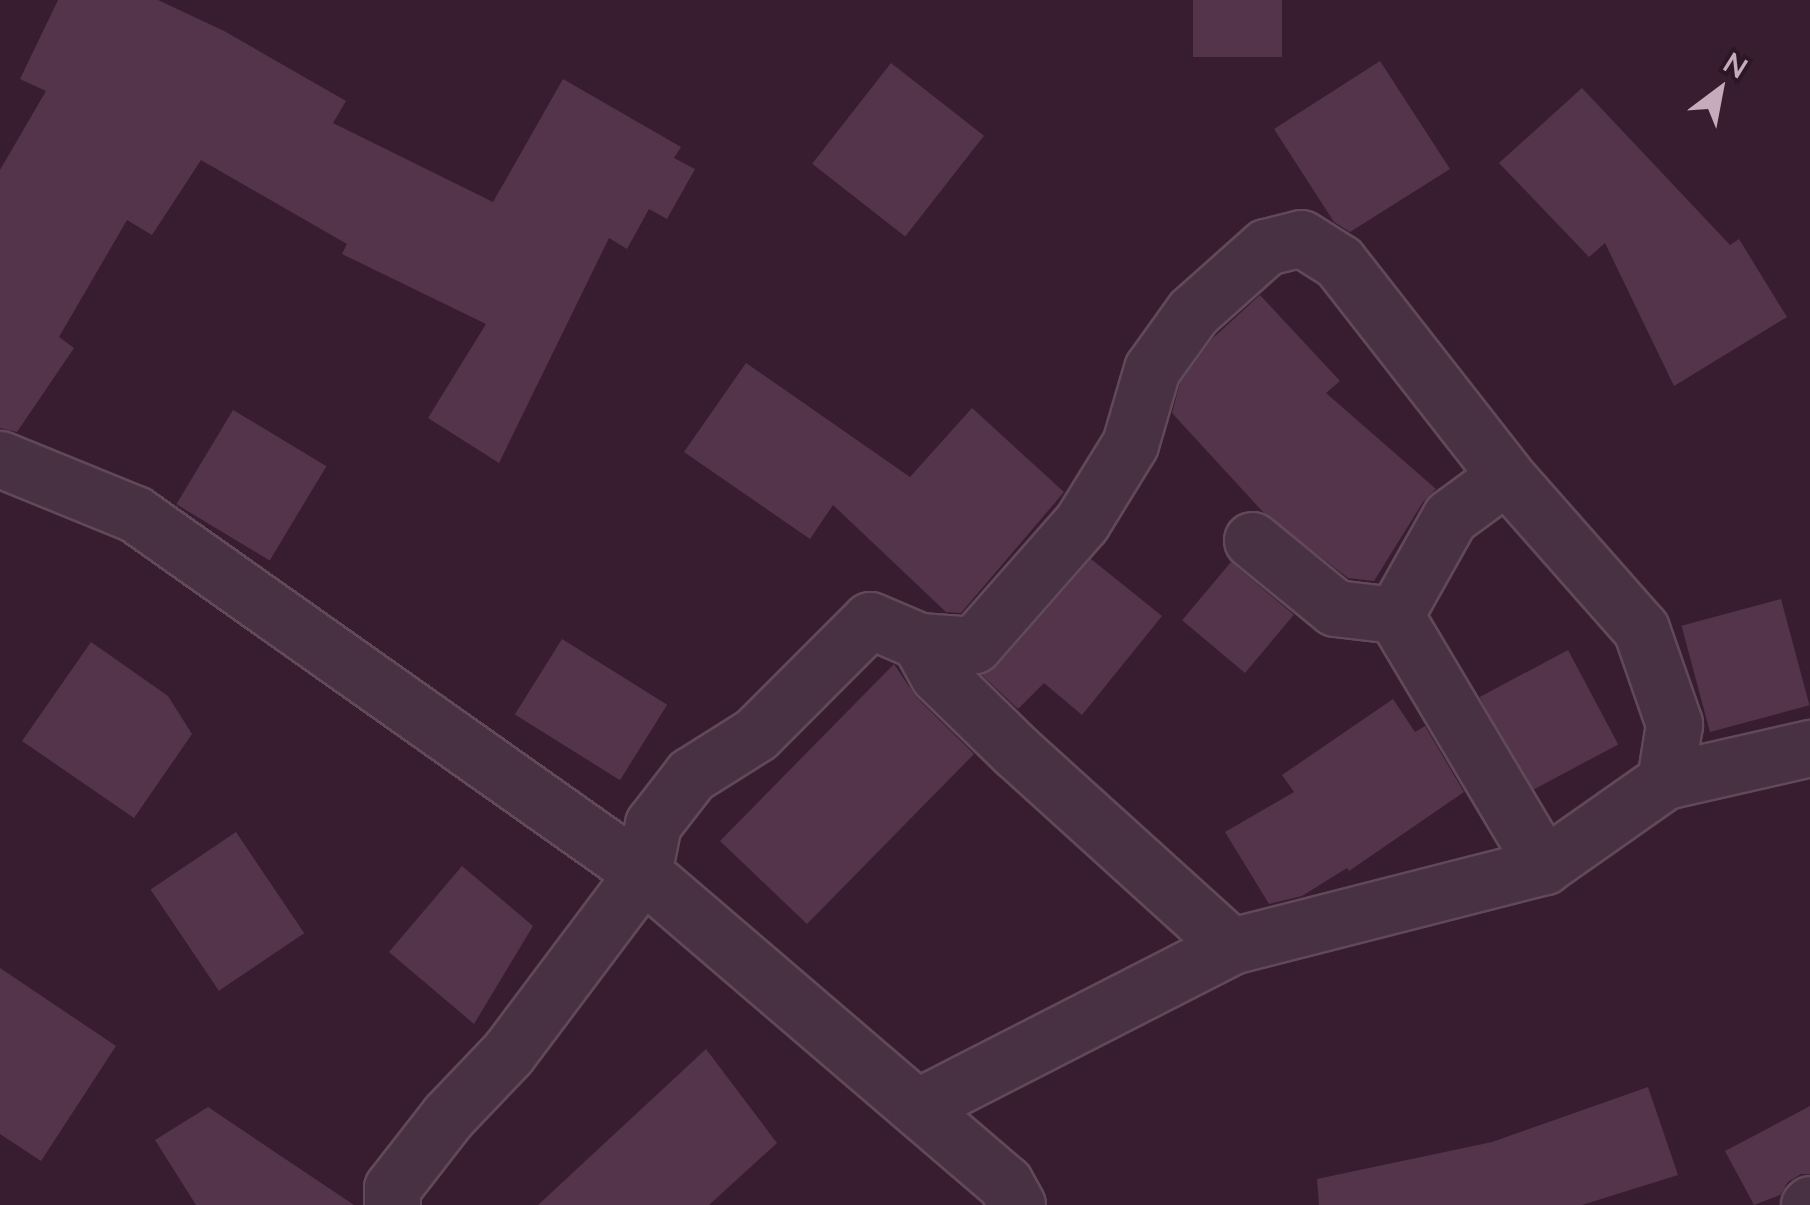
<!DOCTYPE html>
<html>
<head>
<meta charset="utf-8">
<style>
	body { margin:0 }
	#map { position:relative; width:1810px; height:1205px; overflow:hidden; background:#381d31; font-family:Lato,sans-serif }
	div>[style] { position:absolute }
	.building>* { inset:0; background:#54344b; transform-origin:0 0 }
	.roads { filter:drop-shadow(2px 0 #614959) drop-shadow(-2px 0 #614959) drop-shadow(0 2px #614959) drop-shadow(0 -2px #614959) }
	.street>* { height:55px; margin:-27.5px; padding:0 27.5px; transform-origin:27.5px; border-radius:27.5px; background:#483142 }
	span { translate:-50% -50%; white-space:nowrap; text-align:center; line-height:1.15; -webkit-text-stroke:10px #2c1726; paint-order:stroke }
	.north { position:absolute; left:1670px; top:40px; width:100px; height:100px; -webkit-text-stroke:8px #2c1726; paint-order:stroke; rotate:32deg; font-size:28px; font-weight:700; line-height:40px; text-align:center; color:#c6abbd }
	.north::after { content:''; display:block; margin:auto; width:35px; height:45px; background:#c6abbd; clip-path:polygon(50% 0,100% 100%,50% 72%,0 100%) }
</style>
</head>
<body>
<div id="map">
	<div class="building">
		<i style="clip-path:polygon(58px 0,158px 0,224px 31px,346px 101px,333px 123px,493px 202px,563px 79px,681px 147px,674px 158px,695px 169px,667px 219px,649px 209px,627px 249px,609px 238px,499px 463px,428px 418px,486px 324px,342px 254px,347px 244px,201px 160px,152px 235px,127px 220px,59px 337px,74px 348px,17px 432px,0 428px,0 170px,46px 91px,20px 79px)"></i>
		<i style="left:1193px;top:0;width:89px;height:57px"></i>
		<i style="clip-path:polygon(1380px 61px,1450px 169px,1350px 232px,1334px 222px,1274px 129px)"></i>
		<i style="left:891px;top:63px;width:118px;height:128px;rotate:38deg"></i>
		<i style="clip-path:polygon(1582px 88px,1730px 245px,1739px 239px,1787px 317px,1674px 386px,1605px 243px,1589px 257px,1499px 163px)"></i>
		<i style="clip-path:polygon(1260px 295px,1340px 381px,1326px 393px,1436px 489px,1423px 502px,1374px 581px,1348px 578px,1263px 512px,1172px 413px,1180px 383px,1212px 339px)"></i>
		<i style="clip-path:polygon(746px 363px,910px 477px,972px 408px,1064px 492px,961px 613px,946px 612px,833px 505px,810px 539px,684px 452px)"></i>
		<i style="left:233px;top:410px;width:109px;height:110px;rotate:31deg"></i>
		<i style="clip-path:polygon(1091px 559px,1162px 616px,1082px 715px,1044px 683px,1018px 709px,982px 675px,997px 666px)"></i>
		<i style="left:1231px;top:562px;width:82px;height:76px;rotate:40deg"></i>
		<i style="left:1781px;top:599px;width:110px;height:103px;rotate:75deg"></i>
		<i style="left:562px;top:639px;width:124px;height:89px;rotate:32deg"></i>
		<i style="clip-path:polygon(91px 642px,168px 696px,192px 734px,134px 818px,22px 741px)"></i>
		<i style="left:1568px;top:650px;width:107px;height:100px;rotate:62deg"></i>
		<i style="clip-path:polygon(894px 664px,916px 697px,974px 754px,807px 924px,720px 841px)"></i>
		<i style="clip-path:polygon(1393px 699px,1415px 732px,1425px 726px,1464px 792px,1349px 871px,1347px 868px,1302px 896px,1269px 904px,1225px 832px,1294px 792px,1282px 775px)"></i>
		<i style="left:236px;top:832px;width:122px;height:103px;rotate:56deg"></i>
		<i style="clip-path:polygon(462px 866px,533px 926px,474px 1024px,389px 952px)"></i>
		<i style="clip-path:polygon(0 968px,116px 1046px,41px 1161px,0 1134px)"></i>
		<i style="clip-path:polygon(706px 1049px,777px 1143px,709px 1205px,538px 1205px)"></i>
		<i style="clip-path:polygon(1648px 1087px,1678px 1175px,1582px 1205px,1319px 1205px,1317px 1179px,1492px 1142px)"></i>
		<i style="clip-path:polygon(1810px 1106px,1810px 1174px,1801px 1174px,1788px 1182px,1780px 1195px,1754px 1205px,1725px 1151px)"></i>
		<i style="clip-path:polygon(208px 1107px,354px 1205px,196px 1205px,155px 1140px)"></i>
	</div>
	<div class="roads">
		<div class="street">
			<i style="left:0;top:459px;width:146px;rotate:22.2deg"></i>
			<i style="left:135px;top:514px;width:622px;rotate:35.25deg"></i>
			<i style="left:643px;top:873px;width:477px;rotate:40.6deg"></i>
			<i style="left:1005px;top:1183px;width:25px;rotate:61deg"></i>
			<i style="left:1252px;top:540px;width:107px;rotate:39.3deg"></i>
			<i style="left:1335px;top:608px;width:60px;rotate:6.7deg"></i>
			<i style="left:1395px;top:615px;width:292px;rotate:59.3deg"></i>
			<i style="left:1395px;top:615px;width:112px;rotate:-60.7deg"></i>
			<i style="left:1450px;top:517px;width:69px;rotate:-36.2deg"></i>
			<i style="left:919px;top:641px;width:39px;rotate:61deg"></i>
			<i style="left:938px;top:675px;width:110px;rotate:44.3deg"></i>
			<i style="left:1017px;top:752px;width:289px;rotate:42.2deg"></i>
			<i style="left:917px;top:1107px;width:353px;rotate:-27.1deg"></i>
			<i style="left:1231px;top:946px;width:323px;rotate:-14.3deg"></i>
			<i style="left:1544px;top:866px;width:148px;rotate:-35.1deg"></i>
			<i style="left:1665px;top:781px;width:149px;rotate:-12.8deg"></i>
			<i style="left:392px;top:1205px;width:17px;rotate:-90deg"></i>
			<i style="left:392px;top:1188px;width:91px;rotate:-52.1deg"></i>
			<i style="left:448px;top:1116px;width:87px;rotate:-46.4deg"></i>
			<i style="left:508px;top:1053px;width:225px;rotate:-53.1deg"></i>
			<i style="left:643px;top:873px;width:50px;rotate:-78.5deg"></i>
			<i style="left:653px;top:824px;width:62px;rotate:-52.2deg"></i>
			<i style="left:691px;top:775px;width:77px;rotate:-32.2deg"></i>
			<i style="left:756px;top:734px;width:161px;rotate:-45deg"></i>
			<i style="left:870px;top:620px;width:53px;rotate:23.2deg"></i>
			<i style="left:919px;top:641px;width:55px;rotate:4.2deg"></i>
			<i style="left:974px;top:645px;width:164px;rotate:-48.7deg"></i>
			<i style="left:1082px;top:522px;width:92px;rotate:-58.4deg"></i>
			<i style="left:1130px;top:444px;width:78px;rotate:-73.7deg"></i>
			<i style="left:1152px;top:369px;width:70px;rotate:-54.3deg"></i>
			<i style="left:1193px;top:312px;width:98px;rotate:-41.7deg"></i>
			<i style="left:1266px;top:247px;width:36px;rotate:-14deg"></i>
			<i style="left:1301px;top:238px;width:45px;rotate:32.3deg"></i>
			<i style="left:1339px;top:262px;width:271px;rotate:52deg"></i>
			<i style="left:1506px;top:476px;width:204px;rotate:48.6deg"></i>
			<i style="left:1641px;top:629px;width:101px;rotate:70.8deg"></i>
			<i style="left:1674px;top:724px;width:58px;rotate:99deg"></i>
			<i style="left:1809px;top:1205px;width:1px;rotate:-45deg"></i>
		</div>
	</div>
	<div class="north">N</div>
</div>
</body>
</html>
